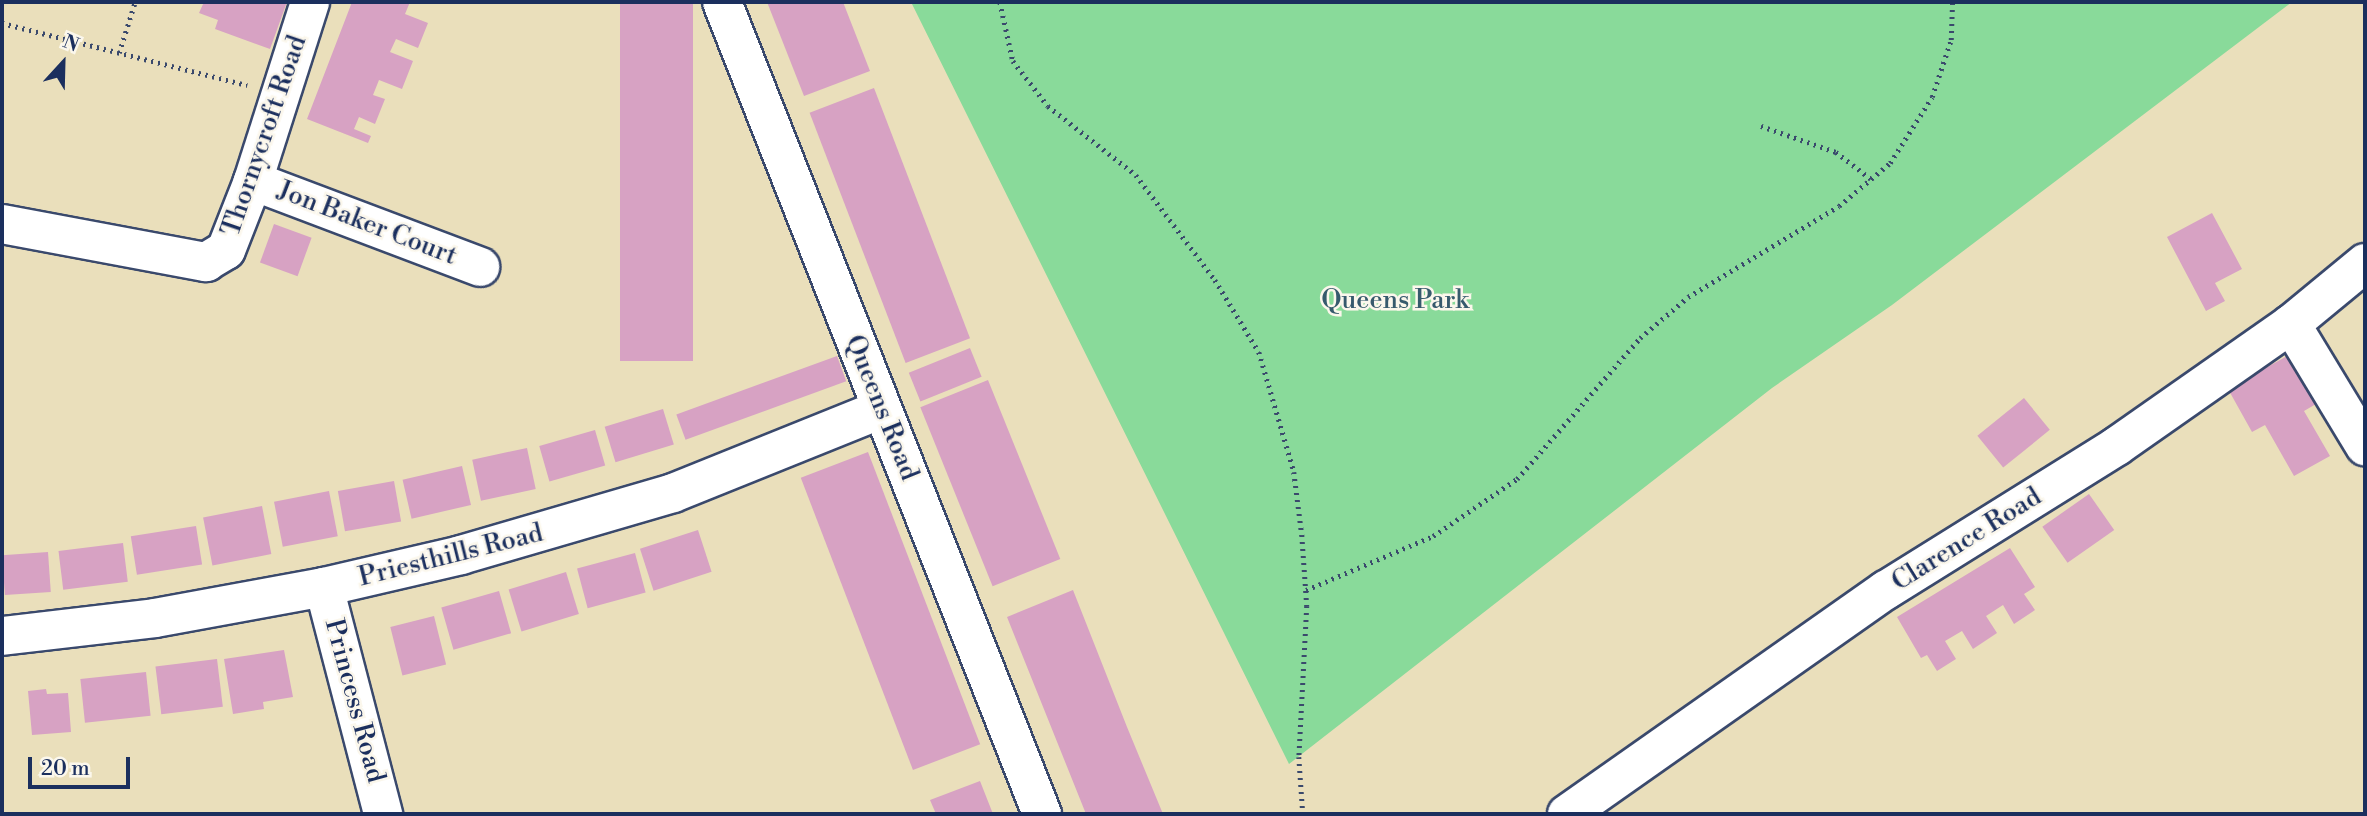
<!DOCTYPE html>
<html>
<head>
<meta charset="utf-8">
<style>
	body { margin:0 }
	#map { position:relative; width:2367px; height:816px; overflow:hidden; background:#eadfbb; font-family:"Libre Bodoni",serif }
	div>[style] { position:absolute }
	.green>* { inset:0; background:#89da9a }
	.building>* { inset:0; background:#d7a2c3; transform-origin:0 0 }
	.path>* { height:4.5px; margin-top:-2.25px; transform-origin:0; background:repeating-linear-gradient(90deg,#3a496c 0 2px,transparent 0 7px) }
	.roads { filter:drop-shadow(2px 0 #3a496c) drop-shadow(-2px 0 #3a496c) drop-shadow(0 2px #3a496c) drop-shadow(0 -2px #3a496c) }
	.minor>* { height:38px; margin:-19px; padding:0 19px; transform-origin:19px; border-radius:19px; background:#fff }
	span { translate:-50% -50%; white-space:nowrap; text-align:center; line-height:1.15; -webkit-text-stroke:5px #fbf7ec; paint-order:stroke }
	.street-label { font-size:26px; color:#1b2f5e }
	.park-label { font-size:26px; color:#365a6d }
	.frame { position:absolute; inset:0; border:4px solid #1b2f5e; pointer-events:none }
	.north { position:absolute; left:28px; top:28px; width:70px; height:70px; -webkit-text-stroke:5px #fbf7ec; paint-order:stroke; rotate:22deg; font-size:19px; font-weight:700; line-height:28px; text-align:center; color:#1b2f5e }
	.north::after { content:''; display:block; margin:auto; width:24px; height:32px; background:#1b2f5e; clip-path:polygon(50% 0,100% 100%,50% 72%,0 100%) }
	.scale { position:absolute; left:28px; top:757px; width:102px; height:32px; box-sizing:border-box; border:4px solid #1b2f5e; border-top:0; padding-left:9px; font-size:21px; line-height:24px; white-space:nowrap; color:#1b2f5e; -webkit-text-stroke:5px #fbf7ec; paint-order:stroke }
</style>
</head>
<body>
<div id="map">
	<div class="green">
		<i style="clip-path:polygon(911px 2px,2292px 2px,1892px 305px,1772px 388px,1289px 764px)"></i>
	</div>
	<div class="building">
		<i style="clip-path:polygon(204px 2px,287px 2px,270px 49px,215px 29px,218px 20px,199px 13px)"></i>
		<i style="clip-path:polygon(352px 2px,410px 2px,405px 14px,428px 23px,418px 48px,396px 39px,390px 52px,413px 61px,402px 89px,379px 80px,373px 95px,385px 99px,375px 124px,359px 117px,354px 129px,371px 136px,368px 143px,307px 119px)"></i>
		<i style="left:620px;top:2px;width:73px;height:359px"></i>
		<i style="clip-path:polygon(767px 2px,843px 2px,870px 71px,804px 96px)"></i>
		<i style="left:874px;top:88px;width:268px;height:69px;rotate:69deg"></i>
		<i style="clip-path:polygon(2212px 213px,2242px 269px,2215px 283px,2225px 301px,2206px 311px,2167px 237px)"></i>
		<i style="left:274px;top:224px;width:40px;height:41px;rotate:20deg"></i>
		<i style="left:970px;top:348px;width:31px;height:66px;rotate:68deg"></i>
		<i style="clip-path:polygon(2289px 355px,2316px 404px,2304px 411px,2330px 456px,2294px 476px,2265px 425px,2252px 432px,2228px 389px)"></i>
		<i style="left:837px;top:356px;width:27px;height:171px;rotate:70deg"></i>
		<i style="left:988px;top:380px;width:193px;height:73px;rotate:68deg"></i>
		<i style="left:2024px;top:398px;width:41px;height:60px;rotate:51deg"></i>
		<i style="left:663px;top:409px;width:37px;height:61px;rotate:73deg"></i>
		<i style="left:595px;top:430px;width:37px;height:58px;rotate:74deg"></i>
		<i style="left:527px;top:448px;width:42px;height:56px;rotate:78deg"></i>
		<i style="left:868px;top:452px;width:313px;height:72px;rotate:69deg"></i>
		<i style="left:462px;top:466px;width:40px;height:61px;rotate:77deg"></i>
		<i style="left:394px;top:481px;width:41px;height:57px;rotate:80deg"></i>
		<i style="left:329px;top:491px;width:46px;height:56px;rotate:79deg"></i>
		<i style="left:2089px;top:494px;width:44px;height:57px;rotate:55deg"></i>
		<i style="left:262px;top:506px;width:49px;height:60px;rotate:79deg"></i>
		<i style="left:196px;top:526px;width:39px;height:66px;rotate:81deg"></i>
		<i style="left:698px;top:530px;width:44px;height:61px;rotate:72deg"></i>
		<i style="left:123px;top:543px;width:39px;height:65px;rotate:83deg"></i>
		<i style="clip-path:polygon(2010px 548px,2035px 587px,2024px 594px,2035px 610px,2014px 624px,2003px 605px,1986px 616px,1997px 633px,1973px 649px,1962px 631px,1945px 641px,1956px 659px,1937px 671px,1927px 655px,1921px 658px,1897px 617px)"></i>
		<i style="left:48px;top:552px;width:40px;height:46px;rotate:86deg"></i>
		<i style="left:635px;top:553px;width:41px;height:60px;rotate:75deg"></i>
		<i style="left:566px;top:572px;width:44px;height:60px;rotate:73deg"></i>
		<i style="clip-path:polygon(1073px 590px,1127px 727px,1163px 814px,1086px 814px,1007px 617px)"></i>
		<i style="left:499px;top:591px;width:44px;height:60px;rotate:74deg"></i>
		<i style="left:434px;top:616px;width:50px;height:45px;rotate:76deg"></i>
		<i style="clip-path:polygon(284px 650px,293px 697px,263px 702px,264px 709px,233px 714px,224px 659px)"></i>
		<i style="left:217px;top:659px;width:48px;height:62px;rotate:83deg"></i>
		<i style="left:146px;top:672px;width:44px;height:66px;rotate:84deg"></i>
		<i style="clip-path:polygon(46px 689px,47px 694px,68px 693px,71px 732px,32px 735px,28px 691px)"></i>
		<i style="clip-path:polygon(980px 781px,993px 814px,936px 814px,930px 800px)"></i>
	</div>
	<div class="path">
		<i style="left:1000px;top:2px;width:60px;rotate:77.6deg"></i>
		<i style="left:1013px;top:61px;width:57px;rotate:52.1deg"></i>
		<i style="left:1048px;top:106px;width:112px;rotate:38.1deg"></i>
		<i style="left:1136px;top:175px;width:131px;rotate:53deg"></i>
		<i style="left:1215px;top:280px;width:84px;rotate:58.6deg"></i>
		<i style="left:1259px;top:352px;width:125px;rotate:73.7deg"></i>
		<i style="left:1294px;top:472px;width:64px;rotate:82.8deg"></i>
		<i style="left:1302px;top:535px;width:71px;rotate:86deg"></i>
		<i style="left:1307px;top:606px;width:151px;rotate:93deg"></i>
		<i style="left:1299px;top:757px;width:57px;rotate:86deg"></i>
		<i style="left:2px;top:23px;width:253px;rotate:14.2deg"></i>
		<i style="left:119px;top:53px;width:53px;rotate:-72.6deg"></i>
		<i style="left:1761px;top:126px;width:79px;rotate:19.1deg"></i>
		<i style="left:1836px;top:152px;width:44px;rotate:37.6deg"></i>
		<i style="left:1306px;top:590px;width:138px;rotate:-23deg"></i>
		<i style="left:1433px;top:536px;width:102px;rotate:-34.2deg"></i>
		<i style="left:1517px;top:479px;width:187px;rotate:-48.9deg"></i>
		<i style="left:1640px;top:338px;width:63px;rotate:-40.5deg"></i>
		<i style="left:1688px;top:297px;width:176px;rotate:-31.1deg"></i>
		<i style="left:1839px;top:206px;width:67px;rotate:-40.1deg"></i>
		<i style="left:1890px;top:163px;width:78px;rotate:-57.5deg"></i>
		<i style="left:1932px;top:97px;width:60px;rotate:-71.6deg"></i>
		<i style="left:1951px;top:40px;width:38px;rotate:-88deg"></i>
	</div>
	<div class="roads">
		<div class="minor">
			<i style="left:722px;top:2px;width:873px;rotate:68.49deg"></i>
			<i style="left:253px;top:181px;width:243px;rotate:20.7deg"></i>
			<i style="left:2px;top:224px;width:208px;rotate:10.6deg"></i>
			<i style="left:206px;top:262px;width:23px;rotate:-31deg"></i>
			<i style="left:226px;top:250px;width:74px;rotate:-68.6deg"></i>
			<i style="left:253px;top:181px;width:188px;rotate:-72.3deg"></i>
			<i style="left:2291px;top:324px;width:143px;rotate:58.8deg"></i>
			<i style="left:324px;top:587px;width:235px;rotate:75.4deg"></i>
			<i style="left:2px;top:636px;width:154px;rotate:-6.7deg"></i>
			<i style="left:155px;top:618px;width:172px;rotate:-10.4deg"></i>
			<i style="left:324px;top:587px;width:141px;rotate:-13.1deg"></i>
			<i style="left:461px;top:555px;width:221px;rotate:-16.3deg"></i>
			<i style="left:673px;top:493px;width:225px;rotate:-21.9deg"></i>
			<i style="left:1567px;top:814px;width:390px;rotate:-35.1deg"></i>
			<i style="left:1886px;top:590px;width:272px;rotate:-31.9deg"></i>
			<i style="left:2117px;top:446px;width:213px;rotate:-35deg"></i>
			<i style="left:2291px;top:324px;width:96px;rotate:-39.5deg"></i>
		</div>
	</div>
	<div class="street-label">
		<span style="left:265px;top:136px;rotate:-71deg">Thornycroft Road</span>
		<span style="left:367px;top:224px;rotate:21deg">Jon Baker Court</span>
		<span style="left:881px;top:408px;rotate:68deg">Queens Road</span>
		<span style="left:1967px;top:540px;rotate:-32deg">Clarence Road</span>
		<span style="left:451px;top:556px;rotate:-14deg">Priesthills Road</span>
		<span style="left:354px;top:701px;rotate:75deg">Princess Road</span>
	</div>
	<div class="park-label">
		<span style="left:1395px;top:301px">Queens Park</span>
	</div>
	<div class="frame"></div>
	<div class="north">N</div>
	<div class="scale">20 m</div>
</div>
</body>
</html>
